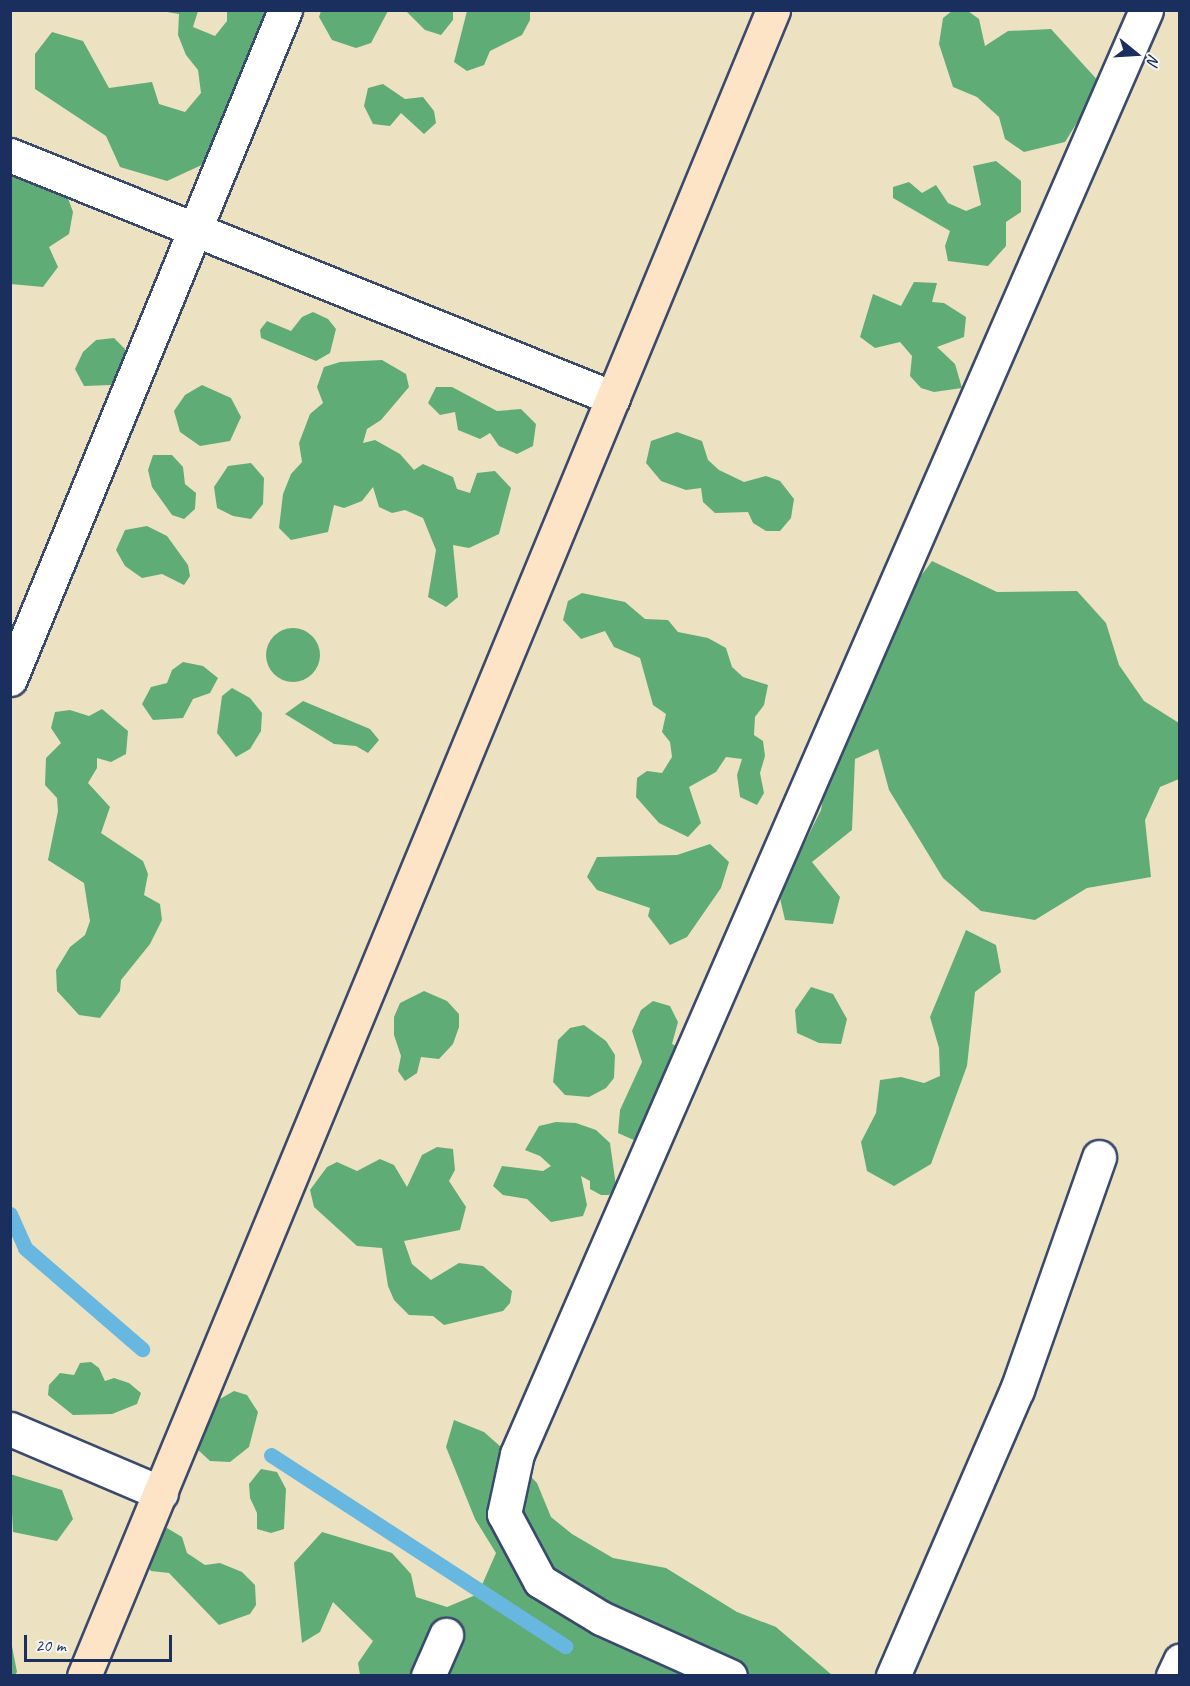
<!DOCTYPE html>
<html>
<head>
<meta charset="utf-8">
<style>
	body { margin:0 }
	#map { position:relative; width:1190px; height:1686px; overflow:hidden; background:#ece2c2; font-family:Caveat,sans-serif }
	div>[style] { position:absolute }
	.forest>* { inset:0; background:#60ac77 }
	.round { border-radius:50% }
	.stream>* { height:15px; margin:-7.5px; padding:0 7.5px; transform-origin:7.5px; border-radius:7.5px; background:#67b7e1 }
	.roads { filter:drop-shadow(2px 0 #3a4a6d) drop-shadow(-2px 0 #3a4a6d) drop-shadow(0 2px #3a4a6d) drop-shadow(0 -2px #3a4a6d) }
	.street>* { height:33px; margin:-16.5px; padding:0 16.5px; transform-origin:16.5px; border-radius:16.5px; background:#fff }
	.secondary>* { height:33px; margin:-16.5px; padding:0 16.5px; transform-origin:16.5px; border-radius:16.5px; background:#fee4c6 }
	span { translate:-50% -50%; white-space:nowrap; text-align:center; line-height:1.15; -webkit-text-stroke:4.5px #f6f6f2; paint-order:stroke }
	.frame { position:absolute; inset:0; border:12px solid #1b2f5e; pointer-events:none }
	.north { position:absolute; left:1106px; top:24px; width:60px; height:60px; -webkit-text-stroke:4px #f6f6f2; paint-order:stroke; rotate:108deg; font-size:16px; font-weight:700; line-height:24px; text-align:center; color:#1b2f5e }
	.north::after { content:''; display:block; margin:auto; width:21px; height:27px; background:#1b2f5e; clip-path:polygon(50% 0,100% 100%,50% 72%,0 100%) }
	.scale { position:absolute; left:24px; top:1635px; width:148px; height:27px; box-sizing:border-box; border:3px solid #1b2f5e; border-top:0; padding-left:8px; font-size:18px; line-height:21px; white-space:nowrap; color:#1b2f5e; -webkit-text-stroke:4px #f6f6f2; paint-order:stroke }
</style>
</head>
<body>
<div id="map">
	<div class="forest">
		<i style="clip-path:polygon(161px 11px,198px 11px,193px 27px,215px 36px,227px 21px,227px 11px,302px 11px,283px 43px,268px 97px,245px 126px,206px 163px,167px 181px,120px 167px,106px 136px,35px 89px,35px 54px,52px 32px,83px 41px,109px 88px,152px 82px,159px 104px,185px 112px,201px 93px,198px 70px,186px 55px,178px 35px,179px 14px)"></i>
		<i style="clip-path:polygon(321px 11px,321px 10px,388px 11px,371px 43px,356px 48px,332px 40px,319px 17px)"></i>
		<i style="clip-path:polygon(406px 11px,453px 11px,453px 20px,441px 35px,425px 30px)"></i>
		<i style="clip-path:polygon(467px 11px,530px 11px,530px 20px,522px 35px,490px 51px,484px 65px,467px 71px,454px 62px)"></i>
		<i style="clip-path:polygon(952px 11px,968px 11px,979px 19px,985px 46px,1008px 31px,1051px 29px,1101px 84px,1065px 142px,1024px 152px,1005px 139px,999px 117px,977px 97px,953px 87px,939px 44px,943px 18px)"></i>
		<i style="clip-path:polygon(383px 84px,405px 99px,423px 97px,434px 111px,436px 123px,424px 134px,401px 113px,390px 126px,373px 124px,364px 106px,368px 88px)"></i>
		<i style="clip-path:polygon(10px 143px,53px 157px,73px 212px,69px 234px,49px 247px,58px 267px,43px 287px,11px 284px)"></i>
		<i style="clip-path:polygon(996px 161px,1021px 181px,1021px 212px,1006px 222px,1006px 246px,988px 266px,948px 261px,945px 246px,950px 231px,893px 198px,893px 187px,909px 182px,922px 193px,936px 185px,948px 203px,966px 211px,981px 205px,973px 166px)"></i>
		<i style="clip-path:polygon(914px 282px,937px 283px,932px 302px,944px 303px,966px 317px,964px 337px,937px 347px,955px 364px,962px 388px,934px 392px,921px 388px,910px 376px,912px 356px,900px 342px,875px 348px,860px 337px,873px 294px,901px 306px)"></i>
		<i style="clip-path:polygon(313px 312px,328px 319px,336px 329px,330px 353px,316px 361px,261px 338px,260px 330px,267px 321px,291px 331px,302px 317px)"></i>
		<i style="clip-path:polygon(114px 338px,125px 349px,127px 372px,112px 385px,84px 386px,75px 369px,83px 352px,96px 340px)"></i>
		<i style="clip-path:polygon(382px 360px,406px 374px,409px 387px,381px 420px,367px 429px,363px 443px,375px 440px,400px 454px,414px 470px,423px 464px,453px 477px,457px 489px,470px 493px,477px 473px,495px 471px,511px 488px,499px 534px,469px 548px,453px 545px,458px 597px,446px 607px,428px 597px,436px 550px,423px 518px,405px 510px,392px 513px,379px 507px,373px 487px,362px 501px,344px 508px,334px 505px,328px 532px,291px 540px,279px 528px,283px 494px,291px 474px,302px 462px,299px 443px,310px 414px,323px 403px,317px 387px,324px 367px,340px 362px)"></i>
		<i style="clip-path:polygon(202px 385px,231px 398px,241px 417px,230px 441px,200px 446px,180px 432px,174px 411px,185px 395px)"></i>
		<i style="clip-path:polygon(436px 387px,452px 387px,497px 411px,521px 409px,536px 424px,533px 446px,517px 454px,499px 446px,490px 433px,480px 439px,458px 430px,455px 412px,440px 415px,428px 403px)"></i>
		<i style="clip-path:polygon(677px 432px,702px 441px,708px 460px,719px 470px,744px 482px,766px 476px,780px 481px,794px 499px,791px 518px,780px 531px,766px 531px,753px 523px,748px 512px,715px 513px,703px 502px,701px 488px,686px 490px,661px 481px,646px 463px,651px 441px)"></i>
		<i style="clip-path:polygon(153px 455px,172px 455px,183px 467px,185px 484px,196px 493px,195px 509px,184px 519px,172px 515px,152px 487px,148px 470px)"></i>
		<i style="clip-path:polygon(251px 463px,264px 478px,263px 504px,251px 519px,233px 516px,217px 508px,214px 487px,228px 466px)"></i>
		<i style="clip-path:polygon(147px 526px,167px 536px,188px 565px,190px 576px,184px 585px,162px 574px,142px 578px,125px 566px,116px 550px,125px 530px)"></i>
		<i style="clip-path:polygon(932px 561px,997px 592px,1077px 591px,1106px 623px,1119px 665px,1144px 701px,1179px 723px,1179px 779px,1160px 787px,1145px 820px,1151px 877px,1087px 888px,1035px 920px,981px 911px,943px 878px,889px 790px,878px 749px,855px 759px,852px 830px,812px 862px,840px 897px,833px 924px,785px 920px,779px 894px,821px 810px,826px 783px,911px 589px)"></i>
		<i style="clip-path:polygon(582px 593px,625px 602px,645px 619px,668px 620px,678px 632px,708px 638px,726px 648px,732px 667px,743px 677px,768px 685px,764px 705px,755px 717px,754px 735px,763px 741px,765px 756px,760px 773px,764px 793px,757px 805px,740px 797px,737px 775px,742px 759px,726px 757px,716px 772px,689px 787px,701px 823px,688px 837px,659px 823px,636px 797px,637px 778px,647px 771px,662px 773px,672px 757px,670px 742px,662px 732px,666px 714px,653px 705px,640px 658px,614px 647px,605px 631px,581px 639px,563px 620px,568px 601px)"></i>
		<i class="round" style="left:266px;top:628px;width:54px;height:54px"></i>
		<i style="clip-path:polygon(183px 662px,203px 666px,218px 678px,210px 693px,193px 699px,183px 718px,153px 720px,142px 704px,151px 687px,167px 683px,172px 670px)"></i>
		<i style="clip-path:polygon(232px 688px,250px 698px,262px 713px,261px 731px,250px 749px,236px 757px,217px 733px,222px 696px)"></i>
		<i style="clip-path:polygon(303px 701px,370px 729px,379px 740px,368px 753px,356px 746px,334px 744px,285px 714px)"></i>
		<i style="clip-path:polygon(102px 709px,128px 731px,126px 754px,111px 762px,97px 758px,97px 768px,88px 783px,110px 807px,101px 833px,143px 861px,148px 874px,144px 895px,160px 904px,162px 920px,150px 944px,121px 980px,120px 991px,100px 1018px,79px 1015px,57px 991px,56px 970px,70px 947px,85px 935px,90px 921px,84px 883px,48px 860px,58px 811px,57px 798px,45px 785px,46px 758px,61px 743px,51px 728px,55px 712px,70px 710px,89px 716px)"></i>
		<i style="clip-path:polygon(710px 844px,729px 862px,721px 888px,687px 937px,670px 945px,648px 916px,650px 908px,597px 890px,587px 877px,597px 857px,677px 855px)"></i>
		<i style="clip-path:polygon(966px 930px,996px 945px,1001px 972px,975px 992px,967px 1066px,931px 1164px,894px 1186px,867px 1171px,861px 1142px,876px 1113px,880px 1080px,901px 1077px,924px 1083px,940px 1076px,939px 1048px,930px 1017px)"></i>
		<i style="clip-path:polygon(811px 987px,833px 994px,847px 1019px,841px 1044px,819px 1043px,797px 1033px,795px 1010px)"></i>
		<i style="clip-path:polygon(424px 991px,447px 1001px,459px 1014px,459px 1027px,453px 1044px,439px 1059px,421px 1057px,417px 1073px,405px 1081px,398px 1071px,401px 1056px,394px 1035px,394px 1017px,400px 1003px)"></i>
		<i style="clip-path:polygon(653px 1001px,670px 1006px,678px 1022px,672px 1044px,681px 1048px,645px 1145px,618px 1133px,620px 1110px,642px 1062px,632px 1031px,641px 1010px)"></i>
		<i style="clip-path:polygon(584px 1025px,606px 1041px,615px 1055px,614px 1078px,606px 1088px,589px 1097px,565px 1095px,553px 1082px,558px 1040px,570px 1028px)"></i>
		<i style="clip-path:polygon(556px 1122px,576px 1123px,596px 1130px,610px 1143px,616px 1186px,609px 1195px,601px 1195px,590px 1189px,590px 1181px,581px 1176px,587px 1205px,583px 1216px,551px 1222px,527px 1199px,503px 1195px,493px 1186px,502px 1166px,543px 1171px,551px 1166px,540px 1156px,525px 1150px,539px 1126px)"></i>
		<i style="clip-path:polygon(437px 1147px,453px 1149px,455px 1170px,449px 1181px,466px 1207px,460px 1230px,404px 1241px,412px 1264px,431px 1280px,459px 1263px,483px 1266px,512px 1291px,510px 1303px,503px 1311px,444px 1325px,433px 1316px,409px 1315px,394px 1300px,388px 1286px,382px 1248px,357px 1246px,314px 1207px,310px 1190px,327px 1167px,337px 1162px,357px 1171px,380px 1159px,394px 1165px,407px 1187px,422px 1155px)"></i>
		<i style="clip-path:polygon(91px 1362px,99px 1368px,105px 1381px,114px 1378px,129px 1383px,141px 1393px,137px 1404px,112px 1414px,73px 1415px,48px 1395px,49px 1385px,60px 1373px,74px 1375px,80px 1363px)"></i>
		<i style="clip-path:polygon(234px 1391px,247px 1395px,258px 1412px,249px 1447px,230px 1462px,210px 1461px,197px 1449px,203px 1425px,211px 1404px)"></i>
		<i style="clip-path:polygon(454px 1420px,484px 1432px,511px 1456px,537px 1483px,551px 1517px,572px 1534px,613px 1558px,666px 1568px,737px 1612px,776px 1627px,832px 1675px,360px 1675px,358px 1663px,373px 1641px,333px 1602px,320px 1632px,302px 1643px,294px 1563px,322px 1532px,392px 1553px,411px 1574px,416px 1597px,447px 1607px,478px 1594px,496px 1553px,475px 1519px,446px 1447px)"></i>
		<i style="clip-path:polygon(261px 1469px,277px 1472px,286px 1489px,284px 1529px,271px 1533px,257px 1529px,257px 1513px,250px 1498px,249px 1484px)"></i>
		<i style="clip-path:polygon(10px 1474px,62px 1490px,73px 1519px,57px 1541px,13px 1532px)"></i>
		<i style="clip-path:polygon(152px 1526px,167px 1528px,182px 1537px,187px 1553px,205px 1565px,220px 1563px,242px 1572px,255px 1585px,256px 1605px,250px 1614px,219px 1625px,169px 1573px,151px 1571px,141px 1558px)"></i>
		<i style="clip-path:polygon(10px 1636px,17px 1672px,15px 1675px,11px 1675px)"></i>
	</div>
	<div class="stream">
		<i style="left:10px;top:1214px;width:37px;rotate:66deg"></i>
		<i style="left:25px;top:1248px;width:155px;rotate:40.8deg"></i>
		<i style="left:271px;top:1455px;width:351px;rotate:33deg"></i>
	</div>
	<div class="roads">
		<div class="street">
			<i style="left:10px;top:155px;width:650px;rotate:21.95deg"></i>
			<i style="left:10px;top:679px;width:723px;rotate:-67.65deg"></i>
			<i style="left:10px;top:1429px;width:164px;rotate:23deg"></i>
			<i style="left:428px;top:1676px;width:45px;rotate:-66.3deg"></i>
			<i style="left:730px;top:1676px;width:141px;rotate:-155.8deg"></i>
			<i style="left:601px;top:1618px;width:71px;rotate:-148.8deg"></i>
			<i style="left:540px;top:1581px;width:76px;rotate:-118.2deg"></i>
			<i style="left:504px;top:1514px;width:61px;rotate:-77.8deg"></i>
			<i style="left:517px;top:1454px;width:1575px;rotate:-66.46deg"></i>
			<i style="left:893px;top:1676px;width:312px;rotate:-66.6deg"></i>
			<i style="left:1017px;top:1390px;width:247px;rotate:-70.6deg"></i>
			<i style="left:1173px;top:1676px;width:17px;rotate:-65deg"></i>
		</div>
		<div class="secondary">
			<i style="left:84px;top:1676px;width:1803px;rotate:-67.53deg"></i>
		</div>
	</div>
	<div class="frame"></div>
	<div class="north">N</div>
	<div class="scale">20 m</div>
</div>
</body>
</html>
